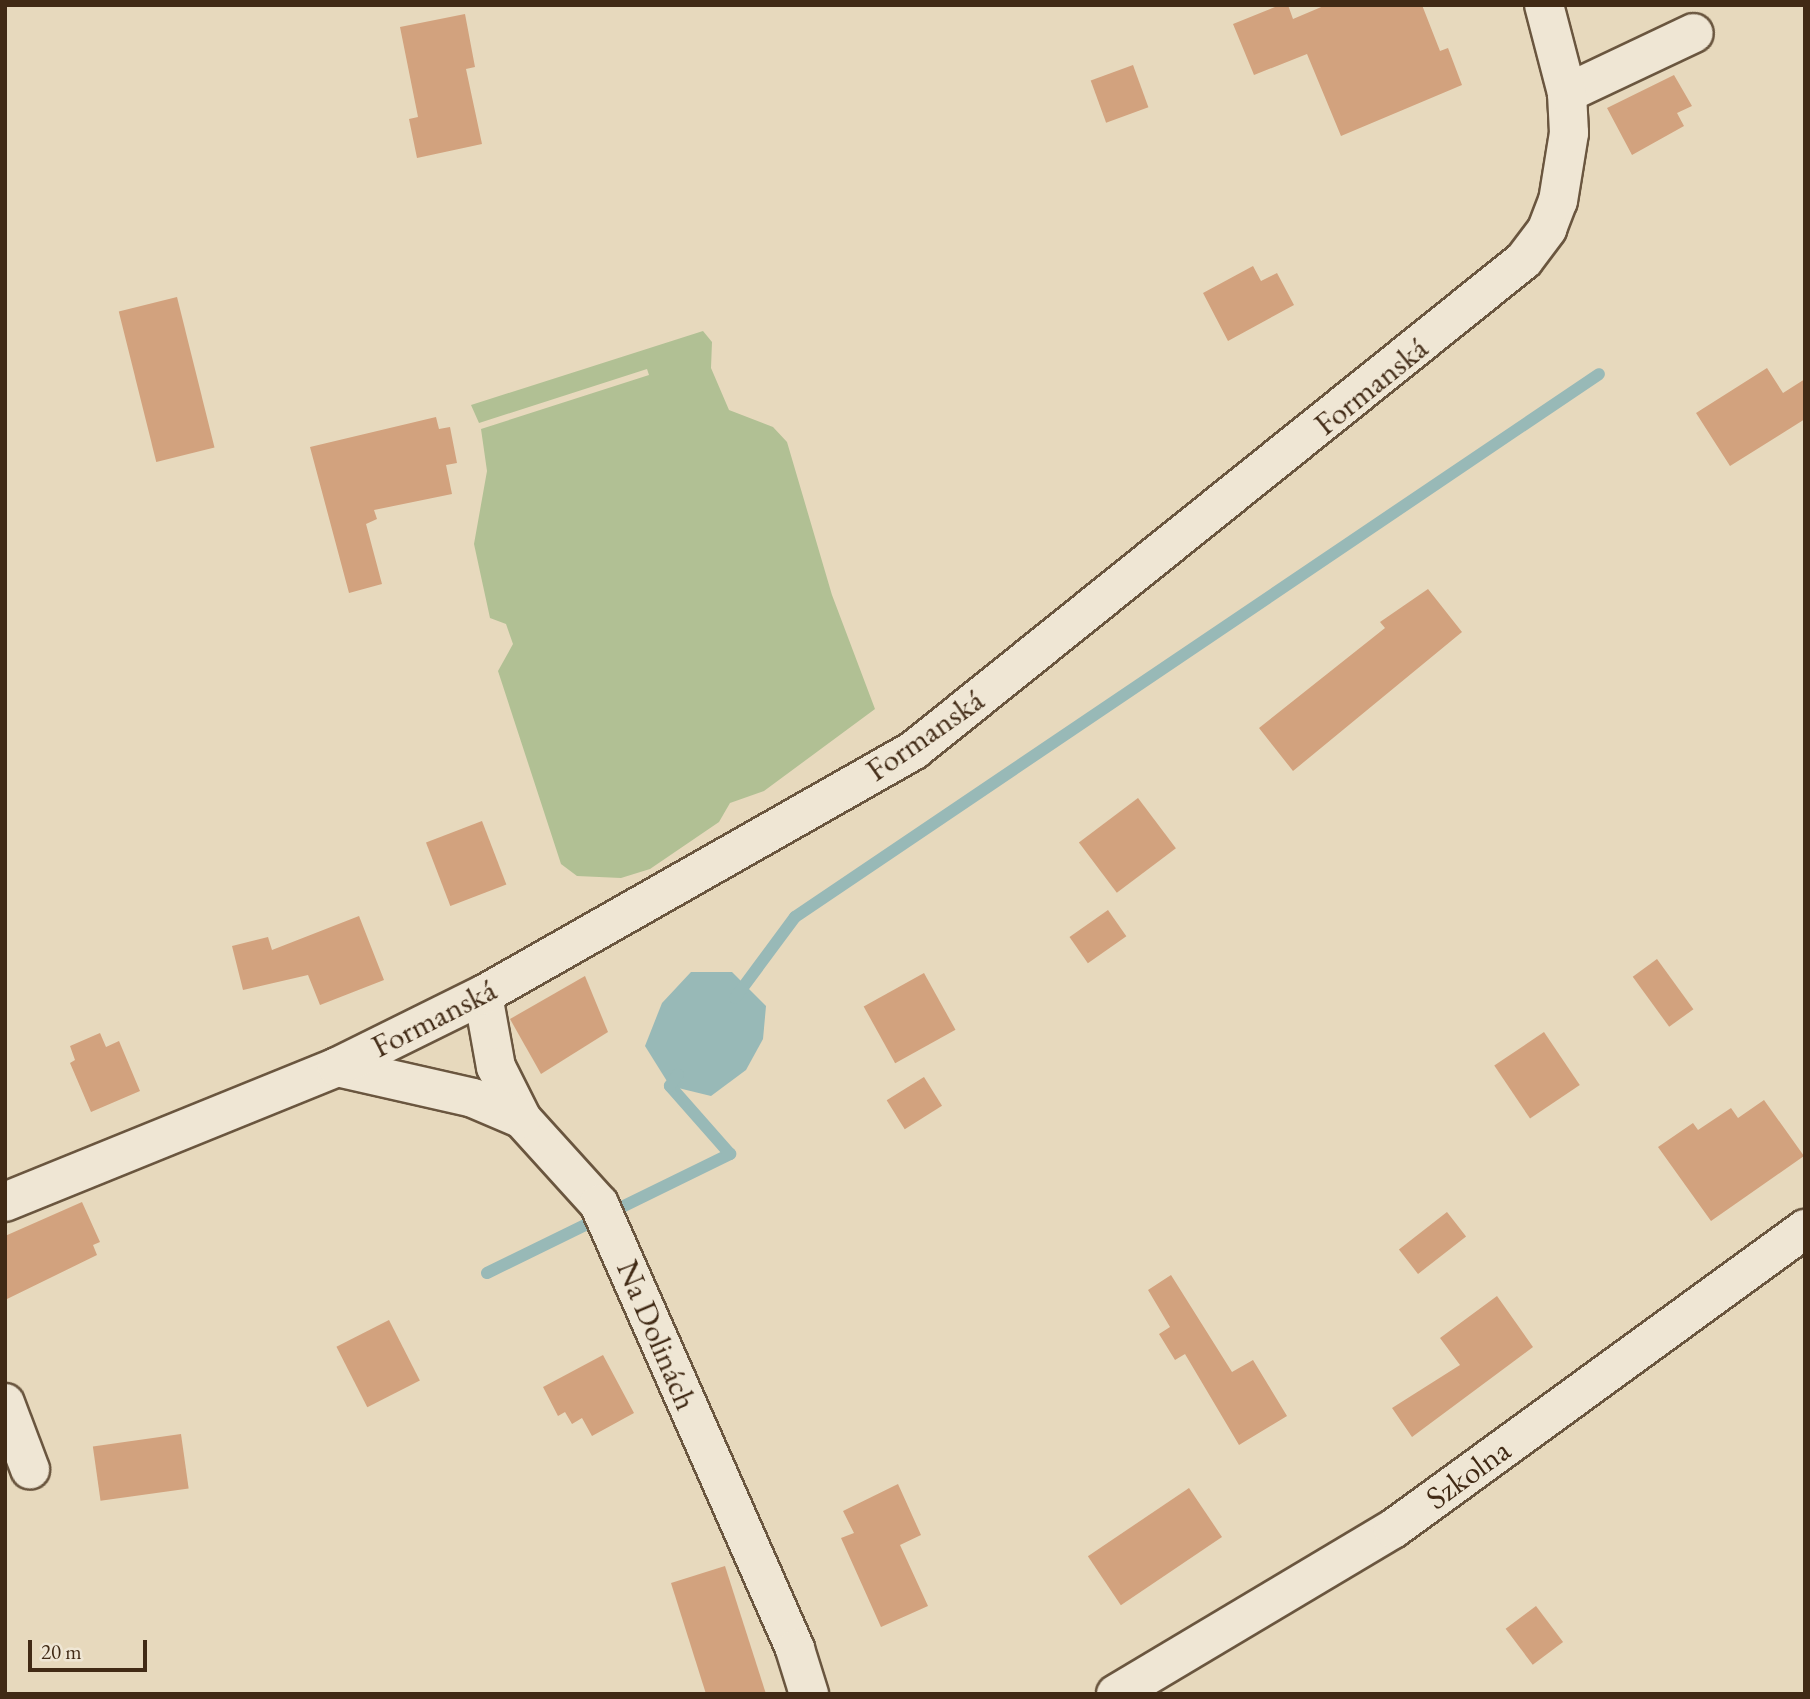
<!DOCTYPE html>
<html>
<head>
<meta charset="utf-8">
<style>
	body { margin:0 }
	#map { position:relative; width:1810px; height:1699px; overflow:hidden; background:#e7d9bd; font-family:"EB Garamond",serif }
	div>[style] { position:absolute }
	.green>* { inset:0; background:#b1c094 }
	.water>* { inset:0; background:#98b9b7 }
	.stream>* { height:12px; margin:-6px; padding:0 6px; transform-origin:6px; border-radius:6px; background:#98b9b7 }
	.building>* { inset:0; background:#d2a27e; transform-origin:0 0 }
	.roads { filter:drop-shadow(2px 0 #6a563f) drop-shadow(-2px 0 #6a563f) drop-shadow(0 2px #6a563f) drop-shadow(0 -2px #6a563f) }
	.minor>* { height:38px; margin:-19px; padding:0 19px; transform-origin:19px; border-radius:19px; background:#efe6d4 }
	span { translate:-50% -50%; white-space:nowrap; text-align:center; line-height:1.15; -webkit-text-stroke:5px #efe6d4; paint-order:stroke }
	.street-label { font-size:32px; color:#412a15 }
	.frame { position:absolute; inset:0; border:7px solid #412a15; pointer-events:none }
	.scale { position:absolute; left:28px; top:1640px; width:119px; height:32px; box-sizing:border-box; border:4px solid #412a15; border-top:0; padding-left:9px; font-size:21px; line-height:24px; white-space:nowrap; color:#412a15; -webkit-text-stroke:5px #efe6d4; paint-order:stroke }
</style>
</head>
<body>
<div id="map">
	<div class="green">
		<i style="clip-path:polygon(703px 331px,712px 342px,711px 368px,729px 410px,773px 427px,787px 442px,832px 595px,875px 709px,764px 791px,730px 803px,719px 822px,650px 869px,621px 878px,577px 876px,561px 864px,498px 671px,513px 644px,506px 624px,490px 618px,474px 544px,487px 471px,481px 429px,649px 375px,647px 369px,479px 423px,471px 405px)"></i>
	</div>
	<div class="water">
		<i style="clip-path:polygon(691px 972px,732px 972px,766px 1006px,763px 1039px,746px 1070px,711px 1096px,670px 1086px,645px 1046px,662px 1003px)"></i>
	</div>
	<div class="stream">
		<i style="left:735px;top:998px;width:101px;rotate:-53.5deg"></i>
		<i style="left:795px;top:917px;width:970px;rotate:-34.03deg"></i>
		<i style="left:487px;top:1273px;width:271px;rotate:-26.1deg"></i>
		<i style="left:730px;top:1154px;width:91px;rotate:-131.4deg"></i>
		<i style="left:670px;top:1086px;width:14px;rotate:-56deg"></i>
	</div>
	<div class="building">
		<i style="clip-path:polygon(1280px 5px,1288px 5px,1293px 19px,1326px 5px,1422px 5px,1440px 51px,1448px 48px,1462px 85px,1341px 136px,1307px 54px,1254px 75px,1233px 24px)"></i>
		<i style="clip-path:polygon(465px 14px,475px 67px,466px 69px,482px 144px,417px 158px,409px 119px,418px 117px,400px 27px)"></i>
		<i style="left:1133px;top:65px;width:45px;height:45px;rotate:70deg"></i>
		<i style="clip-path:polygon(1674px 75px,1692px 106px,1677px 113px,1684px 126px,1632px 155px,1607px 108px)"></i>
		<i style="clip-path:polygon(1253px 266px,1261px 281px,1277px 273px,1294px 305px,1228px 341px,1203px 293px)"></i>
		<i style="left:177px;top:297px;width:155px;height:60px;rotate:76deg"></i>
		<i style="clip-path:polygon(1767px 368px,1783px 393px,1805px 379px,1805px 419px,1730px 466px,1696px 413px)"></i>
		<i style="clip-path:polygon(436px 417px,439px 429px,450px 427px,457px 463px,446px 465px,452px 494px,374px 510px,377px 519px,366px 524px,382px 584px,349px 593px,310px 447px)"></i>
		<i style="clip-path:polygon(1428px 589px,1462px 632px,1293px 771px,1259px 728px,1385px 628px,1380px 622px)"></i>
		<i style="left:1138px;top:798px;width:63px;height:74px;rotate:53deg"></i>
		<i style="left:482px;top:821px;width:68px;height:60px;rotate:69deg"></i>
		<i style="left:1108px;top:910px;width:32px;height:47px;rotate:55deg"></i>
		<i style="clip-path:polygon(359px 916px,384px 980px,320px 1005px,308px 975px,243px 990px,232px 946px,268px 937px,272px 950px)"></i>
		<i style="left:1657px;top:959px;width:62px;height:30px;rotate:54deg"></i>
		<i style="left:924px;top:973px;width:65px;height:69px;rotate:61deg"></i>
		<i style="clip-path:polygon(585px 976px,608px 1032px,541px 1074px,510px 1019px)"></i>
		<i style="left:1544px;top:1032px;width:64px;height:60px;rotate:56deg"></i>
		<i style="clip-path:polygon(100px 1033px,106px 1047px,119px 1041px,140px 1091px,91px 1112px,70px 1063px,75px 1060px,70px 1046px)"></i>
		<i style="left:924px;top:1077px;width:34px;height:44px;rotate:58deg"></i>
		<i style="clip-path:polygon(1764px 1100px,1804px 1156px,1711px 1221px,1658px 1147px,1693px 1123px,1698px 1130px,1731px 1108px,1738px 1118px)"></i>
		<i style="clip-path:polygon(82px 1202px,100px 1242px,93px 1245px,97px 1255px,5px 1300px,5px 1236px)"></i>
		<i style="left:1447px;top:1212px;width:31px;height:61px;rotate:52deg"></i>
		<i style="clip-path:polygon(1171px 1275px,1232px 1372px,1253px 1360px,1287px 1416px,1239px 1445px,1185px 1354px,1175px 1360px,1159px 1334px,1170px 1327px,1148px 1290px)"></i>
		<i style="clip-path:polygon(1497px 1296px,1533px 1347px,1412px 1437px,1392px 1408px,1460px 1365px,1440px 1338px)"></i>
		<i style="left:389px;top:1320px;width:68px;height:59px;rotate:63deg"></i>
		<i style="clip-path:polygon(603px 1355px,634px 1413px,592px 1436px,582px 1418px,572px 1424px,565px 1412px,558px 1416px,543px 1387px)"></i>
		<i style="left:181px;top:1434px;width:55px;height:89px;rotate:82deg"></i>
		<i style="clip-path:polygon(898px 1484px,921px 1535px,900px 1545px,928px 1606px,881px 1627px,841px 1538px,854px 1533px,843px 1511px)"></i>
		<i style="left:1189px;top:1488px;width:59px;height:122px;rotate:56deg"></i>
		<i style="clip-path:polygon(725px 1566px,766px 1694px,706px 1694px,671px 1583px)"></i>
		<i style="left:1536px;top:1606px;width:45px;height:38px;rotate:53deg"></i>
	</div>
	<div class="roads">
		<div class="minor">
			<i style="left:1567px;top:93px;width:140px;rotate:-25.3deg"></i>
			<i style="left:483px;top:995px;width:73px;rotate:79.8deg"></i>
			<i style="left:496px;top:1067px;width:58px;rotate:63.4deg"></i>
			<i style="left:522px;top:1119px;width:115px;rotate:47.8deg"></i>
			<i style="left:599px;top:1204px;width:486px;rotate:66.2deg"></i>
			<i style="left:795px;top:1649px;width:47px;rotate:72.7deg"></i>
			<i style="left:337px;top:1067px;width:139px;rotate:12.8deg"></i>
			<i style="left:473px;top:1098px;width:53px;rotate:23.2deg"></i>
			<i style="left:5px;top:1202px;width:358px;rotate:-22.1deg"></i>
			<i style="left:337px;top:1067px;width:163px;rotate:-26.3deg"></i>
			<i style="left:483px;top:995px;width:496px;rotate:-29.6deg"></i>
			<i style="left:914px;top:750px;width:782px;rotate:-38.77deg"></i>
			<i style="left:1524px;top:260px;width:39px;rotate:-53deg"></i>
			<i style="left:1547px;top:229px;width:30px;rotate:-69deg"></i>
			<i style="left:1558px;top:201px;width:69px;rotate:-80.8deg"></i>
			<i style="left:1569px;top:133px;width:40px;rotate:-92.9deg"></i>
			<i style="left:1567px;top:93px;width:91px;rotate:-104.6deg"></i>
			<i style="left:5px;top:1403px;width:71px;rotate:69.3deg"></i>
			<i style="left:1116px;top:1694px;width:322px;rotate:-30.8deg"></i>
			<i style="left:1393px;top:1529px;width:510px;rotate:-36.06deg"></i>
		</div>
	</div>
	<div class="street-label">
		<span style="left:1371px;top:386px;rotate:-39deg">Formanská</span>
		<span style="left:925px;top:735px;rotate:-35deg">Formanská</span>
		<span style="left:434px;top:1018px;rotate:-27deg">Formanská</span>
		<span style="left:657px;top:1335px;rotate:67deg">Na Dolinách</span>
		<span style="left:1468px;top:1474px;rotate:-36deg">Szkolna</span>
	</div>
	<div class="frame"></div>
	<div class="scale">20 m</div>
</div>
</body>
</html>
